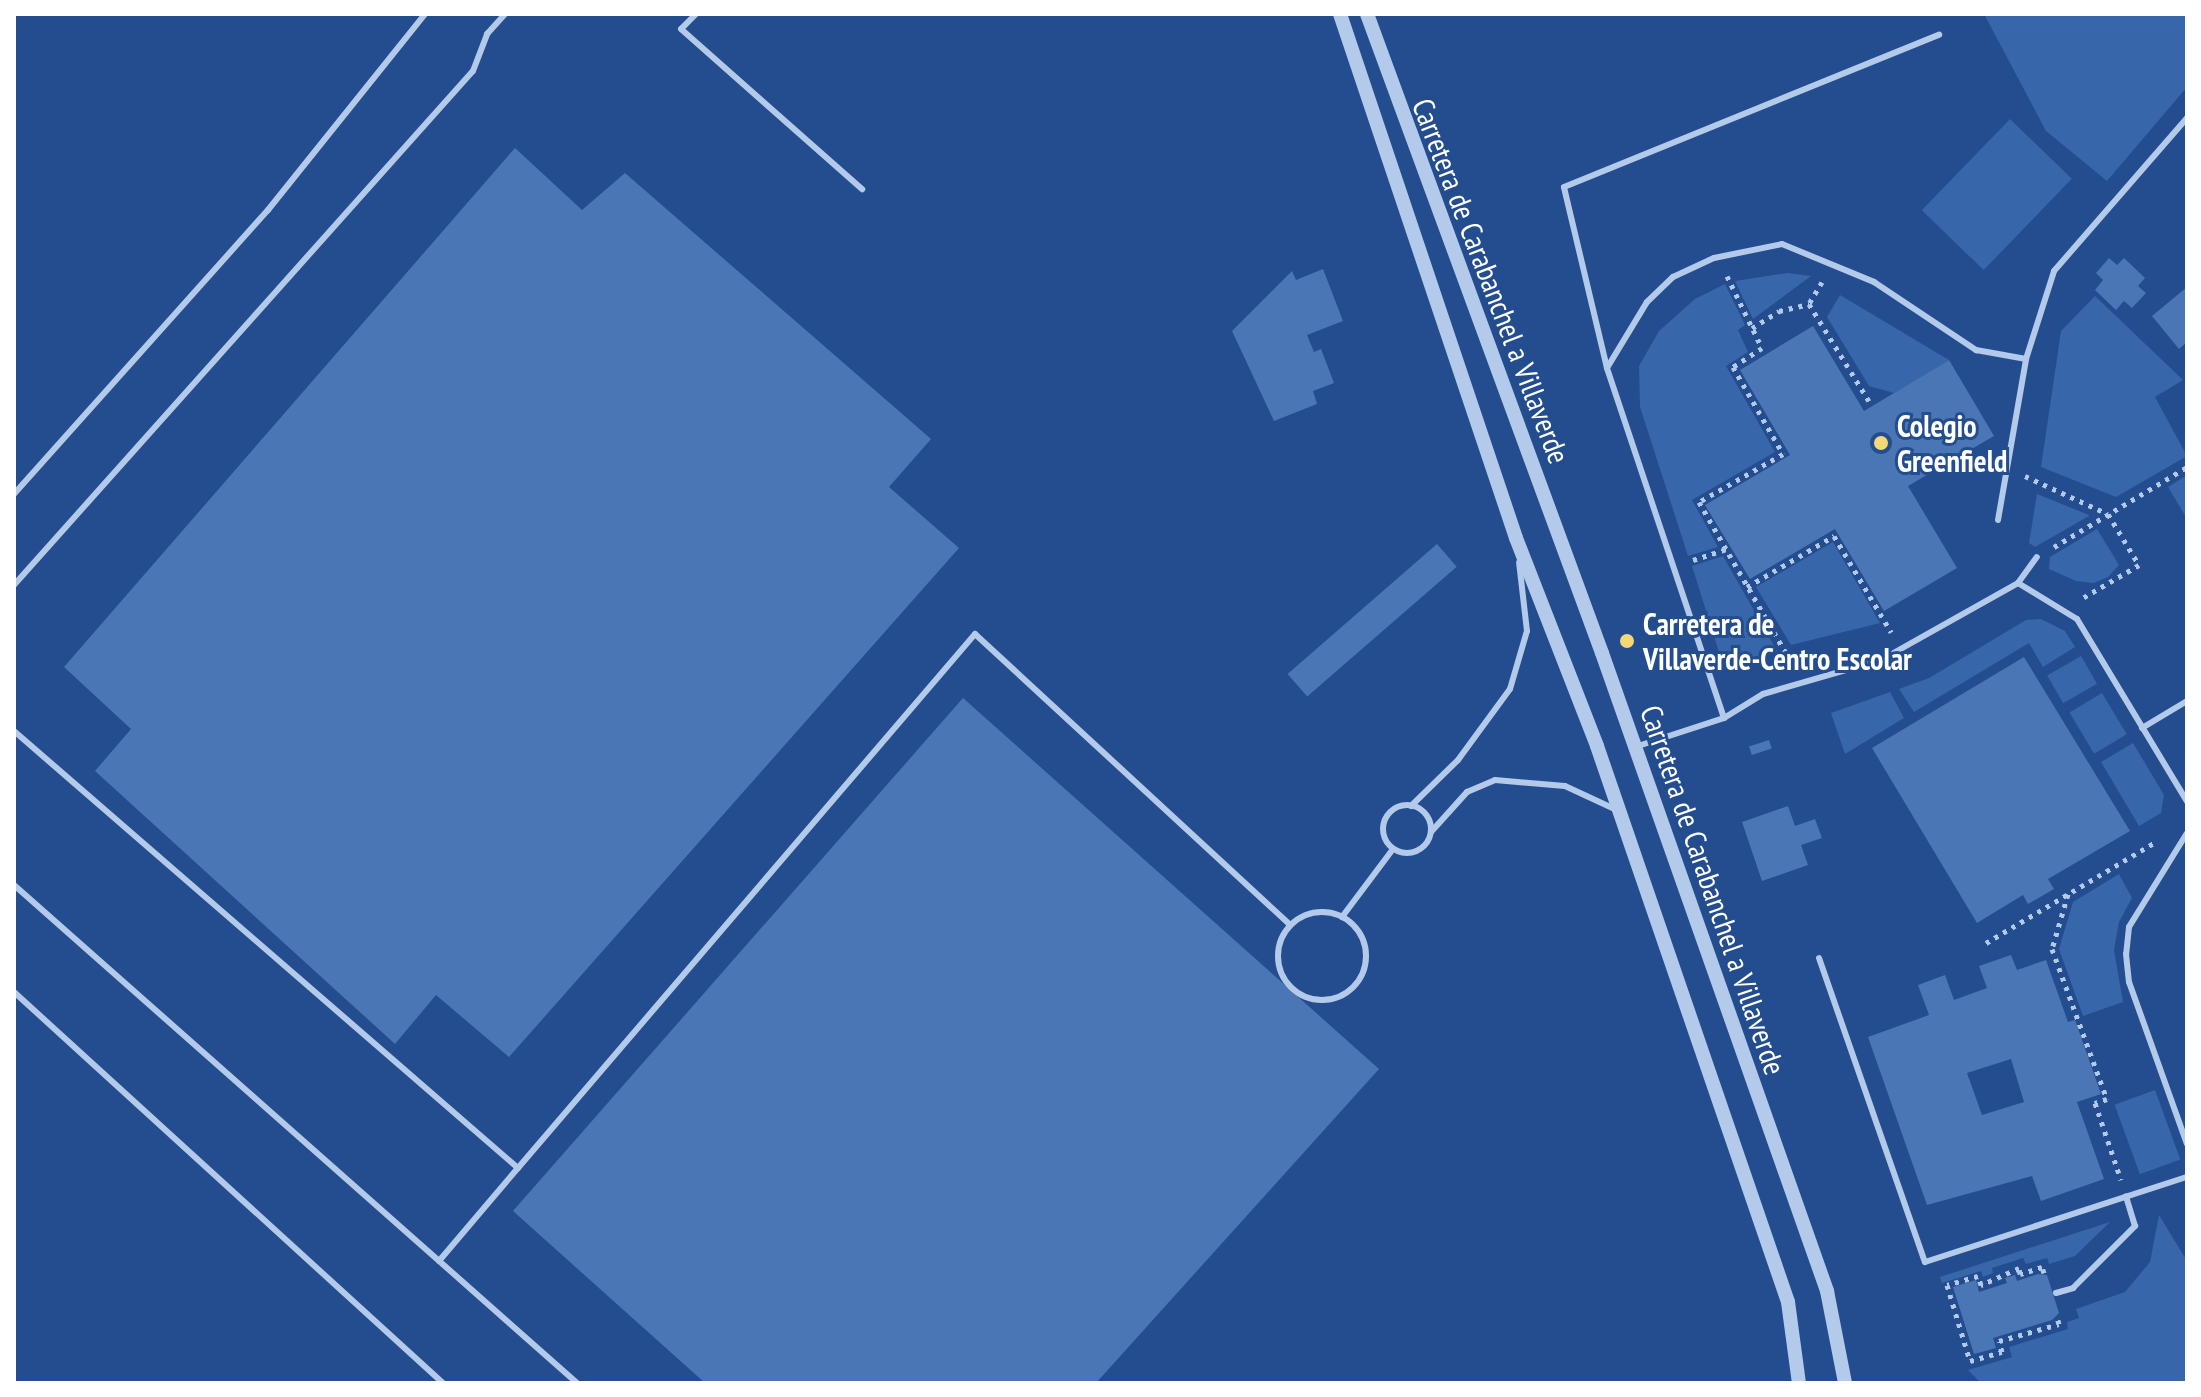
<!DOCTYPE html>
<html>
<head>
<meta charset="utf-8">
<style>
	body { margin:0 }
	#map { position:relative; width:2201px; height:1397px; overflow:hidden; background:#234d8e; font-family:"PT Sans Narrow",sans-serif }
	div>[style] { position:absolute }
	.green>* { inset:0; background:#3766ab; transform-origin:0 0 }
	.building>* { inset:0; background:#4b76b5; transform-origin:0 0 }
	.path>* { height:5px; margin-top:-2.5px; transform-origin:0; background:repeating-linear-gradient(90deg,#b3caeb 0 4px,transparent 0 10px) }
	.service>* { height:6px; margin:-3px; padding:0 3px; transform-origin:3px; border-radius:3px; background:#b3caeb }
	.service>.ring { margin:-3px; padding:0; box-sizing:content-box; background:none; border:6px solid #b3caeb; border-radius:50% }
	.tertiary>* { height:14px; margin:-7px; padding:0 7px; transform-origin:7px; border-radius:7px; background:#b3caeb }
	.dots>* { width:22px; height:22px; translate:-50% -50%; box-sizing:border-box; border:4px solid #234d8e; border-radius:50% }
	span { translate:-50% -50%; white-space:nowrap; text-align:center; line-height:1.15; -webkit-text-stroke:6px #234d8e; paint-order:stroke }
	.street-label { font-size:30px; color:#fff }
	.poi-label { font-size:30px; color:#fff; font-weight:700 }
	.left { translate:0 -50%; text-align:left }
	.frame { position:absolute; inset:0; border:16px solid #fff; pointer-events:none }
</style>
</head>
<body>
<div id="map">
	<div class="green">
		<i style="clip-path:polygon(1984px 14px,2187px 14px,2187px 87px,2107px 181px,2046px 131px)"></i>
		<i style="left:2010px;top:119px;width:86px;height:127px;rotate:44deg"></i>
		<i style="clip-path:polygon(1787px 273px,1811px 276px,1753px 319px,1735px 281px)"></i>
		<i style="clip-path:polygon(1725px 284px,1745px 325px,1738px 330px,1748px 352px,1726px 366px,1775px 452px,1692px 500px,1718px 547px,1688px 556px,1640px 407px,1639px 366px,1659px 331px,1695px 299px)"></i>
		<i style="clip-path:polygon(1840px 295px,1949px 360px,1894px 393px,1869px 386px,1827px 317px)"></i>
		<i style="clip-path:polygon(2095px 296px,2183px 380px,2155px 397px,2187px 456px,2116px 497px,2041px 467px,2061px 331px)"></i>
		<i style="clip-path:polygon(2187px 475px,2187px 519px,2168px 487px)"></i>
		<i style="clip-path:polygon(2037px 494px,2089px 515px,2089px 516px,2035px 547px,2029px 543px)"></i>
		<i style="clip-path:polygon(2097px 529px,2119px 565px,2108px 577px,2094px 583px,2076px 581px,2049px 569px,2050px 557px)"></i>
		<i style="clip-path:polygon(1833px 542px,1880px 623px,1791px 645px,1756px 587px)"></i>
		<i style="clip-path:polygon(1723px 556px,1777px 651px,1723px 665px,1692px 566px)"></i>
		<i style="clip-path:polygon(2041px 619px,2065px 631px,2075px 647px,2043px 667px,2029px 643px,1914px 712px,1899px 689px,1929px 678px,2026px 620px)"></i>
		<i style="left:2081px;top:656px;width:32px;height:39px;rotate:60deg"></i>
		<i style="clip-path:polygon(1890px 692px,1904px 718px,1845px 754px,1831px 713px)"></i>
		<i style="left:2102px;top:693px;width:48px;height:38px;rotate:59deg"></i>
		<i style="clip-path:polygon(2133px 743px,2164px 795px,2161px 813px,2139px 826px,2101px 762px)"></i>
		<i style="clip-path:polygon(2119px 874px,2132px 898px,2119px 922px,2114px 950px,2123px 1002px,2083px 1016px,2059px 949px,2073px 902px)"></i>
		<i style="left:2155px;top:1090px;width:74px;height:43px;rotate:70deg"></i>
		<i style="clip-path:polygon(2159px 1215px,2187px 1261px,2187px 1383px,1981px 1383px,1968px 1370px,2012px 1357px,2009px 1347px,2068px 1329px,2067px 1322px,2079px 1318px,2076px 1309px,2125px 1292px,2150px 1262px)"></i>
		<i style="clip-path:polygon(2110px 1222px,2075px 1256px,2049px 1264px,2047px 1258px,2026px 1264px,2023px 1258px,1992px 1268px,1993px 1273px,1983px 1277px,1981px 1271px,1942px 1283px,1940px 1277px)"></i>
	</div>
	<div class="building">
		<i style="clip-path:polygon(515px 148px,582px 210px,625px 173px,931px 439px,889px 487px,959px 548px,509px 1057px,436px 995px,395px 1044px,95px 771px,131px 729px,64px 667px)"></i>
		<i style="clip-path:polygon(2109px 258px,2117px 265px,2124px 258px,2145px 278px,2138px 286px,2146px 293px,2132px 308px,2124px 301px,2116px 310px,2095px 290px,2103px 280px,2096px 273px)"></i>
		<i style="clip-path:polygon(1323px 269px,1343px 321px,1307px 335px,1314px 352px,1321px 349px,1334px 383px,1313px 391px,1317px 404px,1274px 421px,1232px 331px,1292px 271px,1296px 280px)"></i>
		<i style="clip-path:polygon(2187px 287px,2187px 342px,2179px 349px,2152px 316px)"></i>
		<i style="clip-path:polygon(1813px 326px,1864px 411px,1949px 360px,1994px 436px,1908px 486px,1957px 568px,1884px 611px,1835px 529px,1750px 579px,1705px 505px,1790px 455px,1740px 370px)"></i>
		<i style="left:1437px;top:544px;width:30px;height:198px;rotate:49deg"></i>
		<i style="clip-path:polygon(2024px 657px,2130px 831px,2048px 879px,2054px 889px,2028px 904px,2023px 895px,1977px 923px,1872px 748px)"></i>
		<i style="clip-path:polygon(963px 698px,1379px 1069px,1096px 1383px,705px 1383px,513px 1211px)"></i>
		<i style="left:1769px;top:740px;width:9px;height:21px;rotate:72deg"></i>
		<i style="clip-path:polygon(1788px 806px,1795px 826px,1815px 819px,1822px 838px,1801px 845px,1808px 865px,1762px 881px,1742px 822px)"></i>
		<i style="clip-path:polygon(evenodd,2011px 955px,2017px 970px,2046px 960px,2068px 1022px,2075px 1020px,2101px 1094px,2077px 1102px,2104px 1179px,2041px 1201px,2032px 1176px,1927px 1205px,1868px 1037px,1929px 1015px,1918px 985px,1945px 975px,1954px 1000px,1987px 988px,1979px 966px,2011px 955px,2011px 1059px,2024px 1102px,1982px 1115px,1967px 1073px,2011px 1059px)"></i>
		<i style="clip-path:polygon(2038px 1274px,2047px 1275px,2059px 1313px,2052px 1320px,1993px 1338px,1996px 1348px,1974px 1354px,1953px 1287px,1976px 1280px,1979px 1292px,2007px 1283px,2005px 1278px,2015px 1275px,2017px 1281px)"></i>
	</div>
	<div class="path">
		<i style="left:1727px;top:276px;width:80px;rotate:64.1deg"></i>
		<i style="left:1762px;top:348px;width:35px;rotate:147deg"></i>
		<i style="left:1733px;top:367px;width:100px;rotate:60.1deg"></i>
		<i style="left:1783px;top:454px;width:97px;rotate:150.3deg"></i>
		<i style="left:1699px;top:502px;width:187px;rotate:60.1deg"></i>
		<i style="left:1822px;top:282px;width:26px;rotate:121deg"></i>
		<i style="left:1809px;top:304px;width:114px;rotate:58.3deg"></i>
		<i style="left:1752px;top:328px;width:32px;rotate:-32deg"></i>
		<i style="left:1779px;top:311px;width:31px;rotate:-13deg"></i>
		<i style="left:2025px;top:476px;width:91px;rotate:24.6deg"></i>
		<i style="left:2108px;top:514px;width:60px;rotate:58.7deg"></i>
		<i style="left:2139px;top:565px;width:67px;rotate:149.6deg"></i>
		<i style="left:2054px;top:547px;width:155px;rotate:-31deg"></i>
		<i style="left:1693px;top:560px;width:35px;rotate:-18deg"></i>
		<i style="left:1747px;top:587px;width:101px;rotate:-30.4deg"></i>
		<i style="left:1834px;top:536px;width:112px;rotate:59.3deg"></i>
		<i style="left:2068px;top:894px;width:57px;rotate:106.2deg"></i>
		<i style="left:2052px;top:949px;width:160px;rotate:69.9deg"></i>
		<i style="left:2107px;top:1099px;width:13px;rotate:162deg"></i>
		<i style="left:2095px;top:1103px;width:81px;rotate:71.3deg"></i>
		<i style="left:1986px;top:943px;width:199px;rotate:-30.8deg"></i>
		<i style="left:2044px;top:1273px;width:6px;rotate:-108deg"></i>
		<i style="left:2042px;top:1267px;width:23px;rotate:162deg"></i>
		<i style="left:2020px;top:1274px;width:6px;rotate:-99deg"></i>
		<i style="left:2019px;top:1268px;width:42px;rotate:155.9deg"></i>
		<i style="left:1981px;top:1285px;width:9px;rotate:-108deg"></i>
		<i style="left:1978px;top:1276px;width:32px;rotate:164deg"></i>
		<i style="left:1947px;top:1285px;width:79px;rotate:73.2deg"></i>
		<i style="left:1970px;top:1361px;width:33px;rotate:-16deg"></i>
		<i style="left:2002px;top:1352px;width:11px;rotate:-105deg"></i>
		<i style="left:1999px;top:1341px;width:62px;rotate:-15.8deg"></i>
		<i style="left:2059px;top:1324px;width:7px;rotate:-106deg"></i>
	</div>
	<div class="service">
		<i style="left:696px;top:14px;width:21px;rotate:135deg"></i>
		<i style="left:681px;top:29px;width:242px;rotate:41.5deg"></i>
		<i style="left:1607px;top:368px;width:77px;rotate:-58.8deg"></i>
		<i style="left:1647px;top:302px;width:36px;rotate:-44deg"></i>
		<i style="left:1673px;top:277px;width:45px;rotate:-24.9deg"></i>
		<i style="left:1714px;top:258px;width:69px;rotate:-11.6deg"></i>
		<i style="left:1782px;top:244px;width:100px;rotate:22.4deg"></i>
		<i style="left:1874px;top:282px;width:123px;rotate:33.7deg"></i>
		<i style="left:1976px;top:350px;width:51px;rotate:10.2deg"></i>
		<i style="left:14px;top:494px;width:381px;rotate:-48.2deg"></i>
		<i style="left:268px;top:210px;width:251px;rotate:-51.3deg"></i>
		<i style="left:1998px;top:520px;width:163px;rotate:-80.1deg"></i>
		<i style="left:2026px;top:359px;width:92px;rotate:-72.3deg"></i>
		<i style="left:2054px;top:271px;width:203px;rotate:-49deg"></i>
		<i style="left:2018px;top:583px;width:69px;rotate:31.4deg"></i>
		<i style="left:2077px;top:619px;width:213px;rotate:58.9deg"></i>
		<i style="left:14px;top:585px;width:689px;rotate:-48.24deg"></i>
		<i style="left:473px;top:71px;width:40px;rotate:-69deg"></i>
		<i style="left:487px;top:34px;width:27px;rotate:-48deg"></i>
		<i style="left:1724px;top:718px;width:369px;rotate:-108.5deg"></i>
		<i style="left:1607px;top:368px;width:186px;rotate:-103.4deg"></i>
		<i style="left:1564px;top:187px;width:405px;rotate:-22.1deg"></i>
		<i style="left:2142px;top:728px;width:52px;rotate:-31deg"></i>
		<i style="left:14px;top:731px;width:667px;rotate:40.93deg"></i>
		<i style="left:518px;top:1168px;width:703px;rotate:-49.44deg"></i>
		<i style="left:975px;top:634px;width:429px;rotate:42.7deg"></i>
		<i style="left:1635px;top:747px;width:94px;rotate:-18deg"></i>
		<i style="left:1724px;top:718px;width:46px;rotate:-31.6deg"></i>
		<i style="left:1763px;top:694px;width:123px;rotate:-16.1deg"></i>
		<i style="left:1881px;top:660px;width:157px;rotate:-29.3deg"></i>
		<i style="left:2018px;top:583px;width:32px;rotate:-54deg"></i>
		<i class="ring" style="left:1383px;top:805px;width:42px;height:42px"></i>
		<i style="left:1411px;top:806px;width:66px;rotate:-44.4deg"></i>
		<i style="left:1458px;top:760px;width:88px;rotate:-53.8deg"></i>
		<i style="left:1510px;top:689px;width:60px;rotate:-73.7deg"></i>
		<i style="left:1527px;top:631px;width:69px;rotate:-96.6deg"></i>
		<i style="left:1431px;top:832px;width:54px;rotate:-48deg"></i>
		<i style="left:1467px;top:792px;width:30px;rotate:-23deg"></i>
		<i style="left:1495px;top:780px;width:70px;rotate:4.9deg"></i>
		<i style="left:1565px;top:786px;width:57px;rotate:24.8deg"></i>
		<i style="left:2187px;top:833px;width:110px;rotate:121.7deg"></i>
		<i style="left:2129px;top:927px;width:27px;rotate:96deg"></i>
		<i style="left:2126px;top:954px;width:28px;rotate:84deg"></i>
		<i style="left:2129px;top:982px;width:172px;rotate:70.3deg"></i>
		<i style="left:14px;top:885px;width:752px;rotate:41.49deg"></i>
		<i class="ring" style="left:1278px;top:912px;width:82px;height:82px"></i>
		<i style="left:1342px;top:917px;width:85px;rotate:-53.1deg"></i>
		<i style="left:1819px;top:958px;width:322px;rotate:70.8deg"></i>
		<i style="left:1925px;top:1262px;width:275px;rotate:-18deg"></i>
		<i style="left:14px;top:992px;width:580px;rotate:42.35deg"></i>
		<i style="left:439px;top:1261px;width:122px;rotate:-49.7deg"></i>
		<i style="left:2056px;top:1293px;width:18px;rotate:-16deg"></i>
		<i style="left:2073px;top:1288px;width:88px;rotate:-45deg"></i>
		<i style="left:2135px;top:1226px;width:31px;rotate:-107deg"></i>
	</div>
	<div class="tertiary">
		<i style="left:1340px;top:14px;width:553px;rotate:71.43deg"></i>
		<i style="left:1516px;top:538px;width:223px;rotate:68.7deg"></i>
		<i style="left:1597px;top:746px;width:588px;rotate:71.04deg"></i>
		<i style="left:1788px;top:1302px;width:82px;rotate:82.3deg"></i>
		<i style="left:1367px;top:14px;width:681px;rotate:69.81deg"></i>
		<i style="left:1602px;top:653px;width:677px;rotate:70.57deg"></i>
		<i style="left:1827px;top:1291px;width:94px;rotate:78.9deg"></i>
	</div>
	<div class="dots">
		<i style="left:1881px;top:443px;background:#f6d776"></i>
		<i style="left:1627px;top:641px;background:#f6d776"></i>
	</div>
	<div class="street-label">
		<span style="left:1491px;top:281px;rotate:69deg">Carretera de Carabanchel a Villaverde</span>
		<span style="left:1713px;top:890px;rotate:71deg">Carretera de Carabanchel a Villaverde</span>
	</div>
	<div class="poi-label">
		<span class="left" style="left:1897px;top:443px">Colegio<br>Greenfield</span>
		<span class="left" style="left:1643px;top:641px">Carretera de<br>Villaverde-Centro Escolar</span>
	</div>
	<div class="frame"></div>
</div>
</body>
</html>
